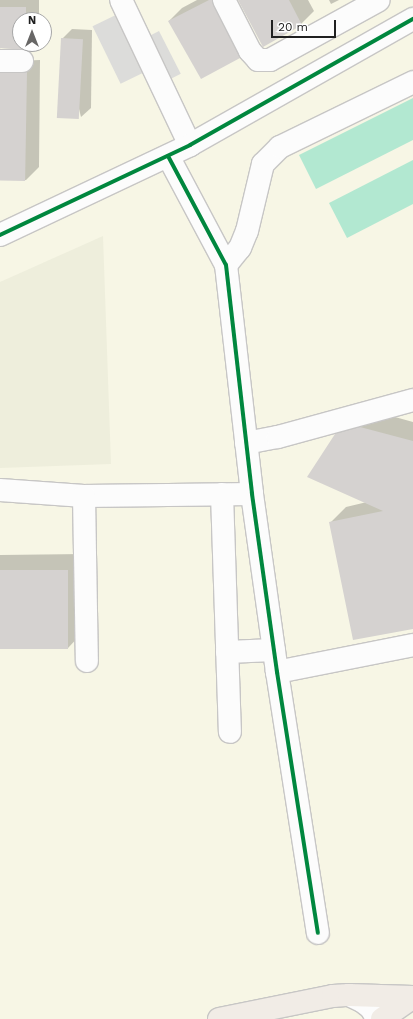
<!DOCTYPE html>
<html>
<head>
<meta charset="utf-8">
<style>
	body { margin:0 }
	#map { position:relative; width:413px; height:1019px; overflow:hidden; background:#eeece9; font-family:"Work Sans",sans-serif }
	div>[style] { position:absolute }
	.education>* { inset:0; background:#f7f6e5 }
	.religious>* { inset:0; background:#dcdcda; transform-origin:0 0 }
	.farmland>* { inset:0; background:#eeeedc }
	.pitch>* { inset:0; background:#b2e8d1 }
	.shadow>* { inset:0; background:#0003 }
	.building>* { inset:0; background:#d5d2d0; transform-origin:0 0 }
	.roads { filter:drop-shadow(1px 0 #c7c6c5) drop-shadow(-1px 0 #c7c6c5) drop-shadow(0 1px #c7c6c5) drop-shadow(0 -1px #c7c6c5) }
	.minor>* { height:22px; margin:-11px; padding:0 11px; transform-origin:11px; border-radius:11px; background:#fcfcfc }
	.major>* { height:22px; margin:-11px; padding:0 11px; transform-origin:11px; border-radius:11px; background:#f1ece6 }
	.cycleway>* { height:4px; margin:-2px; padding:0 2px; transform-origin:2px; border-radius:2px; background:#00873e }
	span { translate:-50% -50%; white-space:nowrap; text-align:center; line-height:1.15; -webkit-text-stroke:3.5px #fff; paint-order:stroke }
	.north { position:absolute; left:12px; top:12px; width:40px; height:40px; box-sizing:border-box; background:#fff; border:1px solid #a6a6a6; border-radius:50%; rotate:0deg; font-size:11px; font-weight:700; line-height:16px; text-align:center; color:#202020 }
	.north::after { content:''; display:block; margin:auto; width:14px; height:18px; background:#686766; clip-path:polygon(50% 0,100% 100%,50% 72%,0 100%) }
	.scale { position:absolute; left:271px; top:20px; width:65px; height:18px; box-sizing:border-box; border:2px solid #202020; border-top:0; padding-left:5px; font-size:12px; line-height:14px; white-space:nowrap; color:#202020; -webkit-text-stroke:3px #fff; paint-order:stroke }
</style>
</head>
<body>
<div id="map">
	<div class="education">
		<i style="clip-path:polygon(evenodd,0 0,413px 0,413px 1019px,0 1019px,0 0,20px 20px,44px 20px,44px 44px,20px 44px,20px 20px)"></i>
	</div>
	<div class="religious">
		<i style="left:124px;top:11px;width:64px;height:35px;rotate:64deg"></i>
		<i style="left:159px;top:31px;width:48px;height:17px;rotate:63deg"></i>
	</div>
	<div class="farmland">
		<i style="clip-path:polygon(103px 236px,111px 464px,0 468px,0 282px)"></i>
	</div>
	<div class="pitch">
		<i style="clip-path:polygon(413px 98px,413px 140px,316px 189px,299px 155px)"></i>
		<i style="clip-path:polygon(413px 160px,413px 204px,347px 238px,329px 203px)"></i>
	</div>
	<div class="shadow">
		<i style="clip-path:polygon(0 0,39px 0,39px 20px,20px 20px,20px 44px,31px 44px,26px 49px,0 48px,2px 54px,14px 61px,40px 60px,39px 167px,26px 180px,0 180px)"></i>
		<i style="clip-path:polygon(197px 0,230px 0,252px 44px,239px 57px,169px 21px,182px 8px)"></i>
		<i style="clip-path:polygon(239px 0,308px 0,314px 11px,301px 24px)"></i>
		<i style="clip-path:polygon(329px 0,339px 0,331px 4px)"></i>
		<i style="clip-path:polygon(72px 29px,92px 30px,91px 108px,81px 117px,62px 39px)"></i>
		<i style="clip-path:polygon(377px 412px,413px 422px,413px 628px,330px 523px,346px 507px,367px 502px,336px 435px,352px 419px)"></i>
		<i style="clip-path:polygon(83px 554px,83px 632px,68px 648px,0 648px,0 555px)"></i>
	</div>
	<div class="building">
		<i style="clip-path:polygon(209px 0,212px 0,240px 58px,201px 79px,168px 21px)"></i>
		<i style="clip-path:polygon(238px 0,289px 0,302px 25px,263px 47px)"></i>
		<i style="clip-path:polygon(0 7px,26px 7px,26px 20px,20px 20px,20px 44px,27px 44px,27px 50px,0 48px)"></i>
		<i style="left:61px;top:38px;width:22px;height:80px;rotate:3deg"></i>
		<i style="left:27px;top:72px;width:109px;height:27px;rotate:91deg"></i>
		<i style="clip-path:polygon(360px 427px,413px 441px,413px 629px,353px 640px,329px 522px,383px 511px,307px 477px,335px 434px)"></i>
		<i style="left:0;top:570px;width:68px;height:79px"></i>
	</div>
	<div class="roads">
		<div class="minor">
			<i style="left:121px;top:0;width:161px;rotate:64.6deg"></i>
			<i style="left:224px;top:0;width:57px;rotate:63deg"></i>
			<i style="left:250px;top:51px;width:12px;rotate:48deg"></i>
			<i style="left:258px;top:60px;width:12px"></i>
			<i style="left:270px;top:60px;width:124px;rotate:-28.8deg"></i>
			<i style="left:0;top:61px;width:22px"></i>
			<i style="left:168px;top:156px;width:123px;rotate:62deg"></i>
			<i style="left:226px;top:265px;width:230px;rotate:83.5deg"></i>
			<i style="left:252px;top:494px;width:180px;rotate:82deg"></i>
			<i style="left:277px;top:672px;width:264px;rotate:81.1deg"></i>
			<i style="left:0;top:235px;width:210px;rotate:-25.3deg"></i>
			<i style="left:190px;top:145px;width:256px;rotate:-29.5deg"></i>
			<i style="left:226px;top:265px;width:22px;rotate:-51deg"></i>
			<i style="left:240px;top:248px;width:18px;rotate:-68deg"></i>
			<i style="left:247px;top:231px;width:69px;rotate:-76.6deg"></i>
			<i style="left:263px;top:164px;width:24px;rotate:-45deg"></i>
			<i style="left:280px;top:147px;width:148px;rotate:-26deg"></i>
			<i style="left:246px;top:443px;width:33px;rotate:-11deg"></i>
			<i style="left:278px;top:437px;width:140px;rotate:-15.3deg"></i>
			<i style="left:0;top:490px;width:84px;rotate:4.1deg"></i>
			<i style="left:84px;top:496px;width:168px;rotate:-0.7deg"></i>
			<i style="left:222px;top:494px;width:238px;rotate:88.1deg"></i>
			<i style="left:84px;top:496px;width:165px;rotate:89deg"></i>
			<i style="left:227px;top:652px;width:47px;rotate:-2.4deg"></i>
			<i style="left:277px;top:672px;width:139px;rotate:-11.2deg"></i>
			<i style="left:349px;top:995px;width:14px;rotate:25deg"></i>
			<i style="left:362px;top:1001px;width:11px;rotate:38deg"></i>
			<i style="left:371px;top:1008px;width:13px;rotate:61deg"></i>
		</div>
		<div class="major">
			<i style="left:219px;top:1019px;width:116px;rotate:-11.4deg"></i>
			<i style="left:333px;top:996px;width:16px;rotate:-4deg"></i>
			<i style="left:349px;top:995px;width:64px;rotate:1.8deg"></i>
			<i style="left:382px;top:1019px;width:38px;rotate:-35deg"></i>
		</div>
	</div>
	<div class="cycleway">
		<i style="left:168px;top:156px;width:123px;rotate:62deg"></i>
		<i style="left:226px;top:265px;width:230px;rotate:83.5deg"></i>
		<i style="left:252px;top:494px;width:180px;rotate:82deg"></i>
		<i style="left:277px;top:672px;width:264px;rotate:81.1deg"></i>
		<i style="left:0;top:235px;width:210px;rotate:-25.3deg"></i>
		<i style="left:190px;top:145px;width:256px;rotate:-29.5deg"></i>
	</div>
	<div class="north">N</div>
	<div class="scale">20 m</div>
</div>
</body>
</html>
